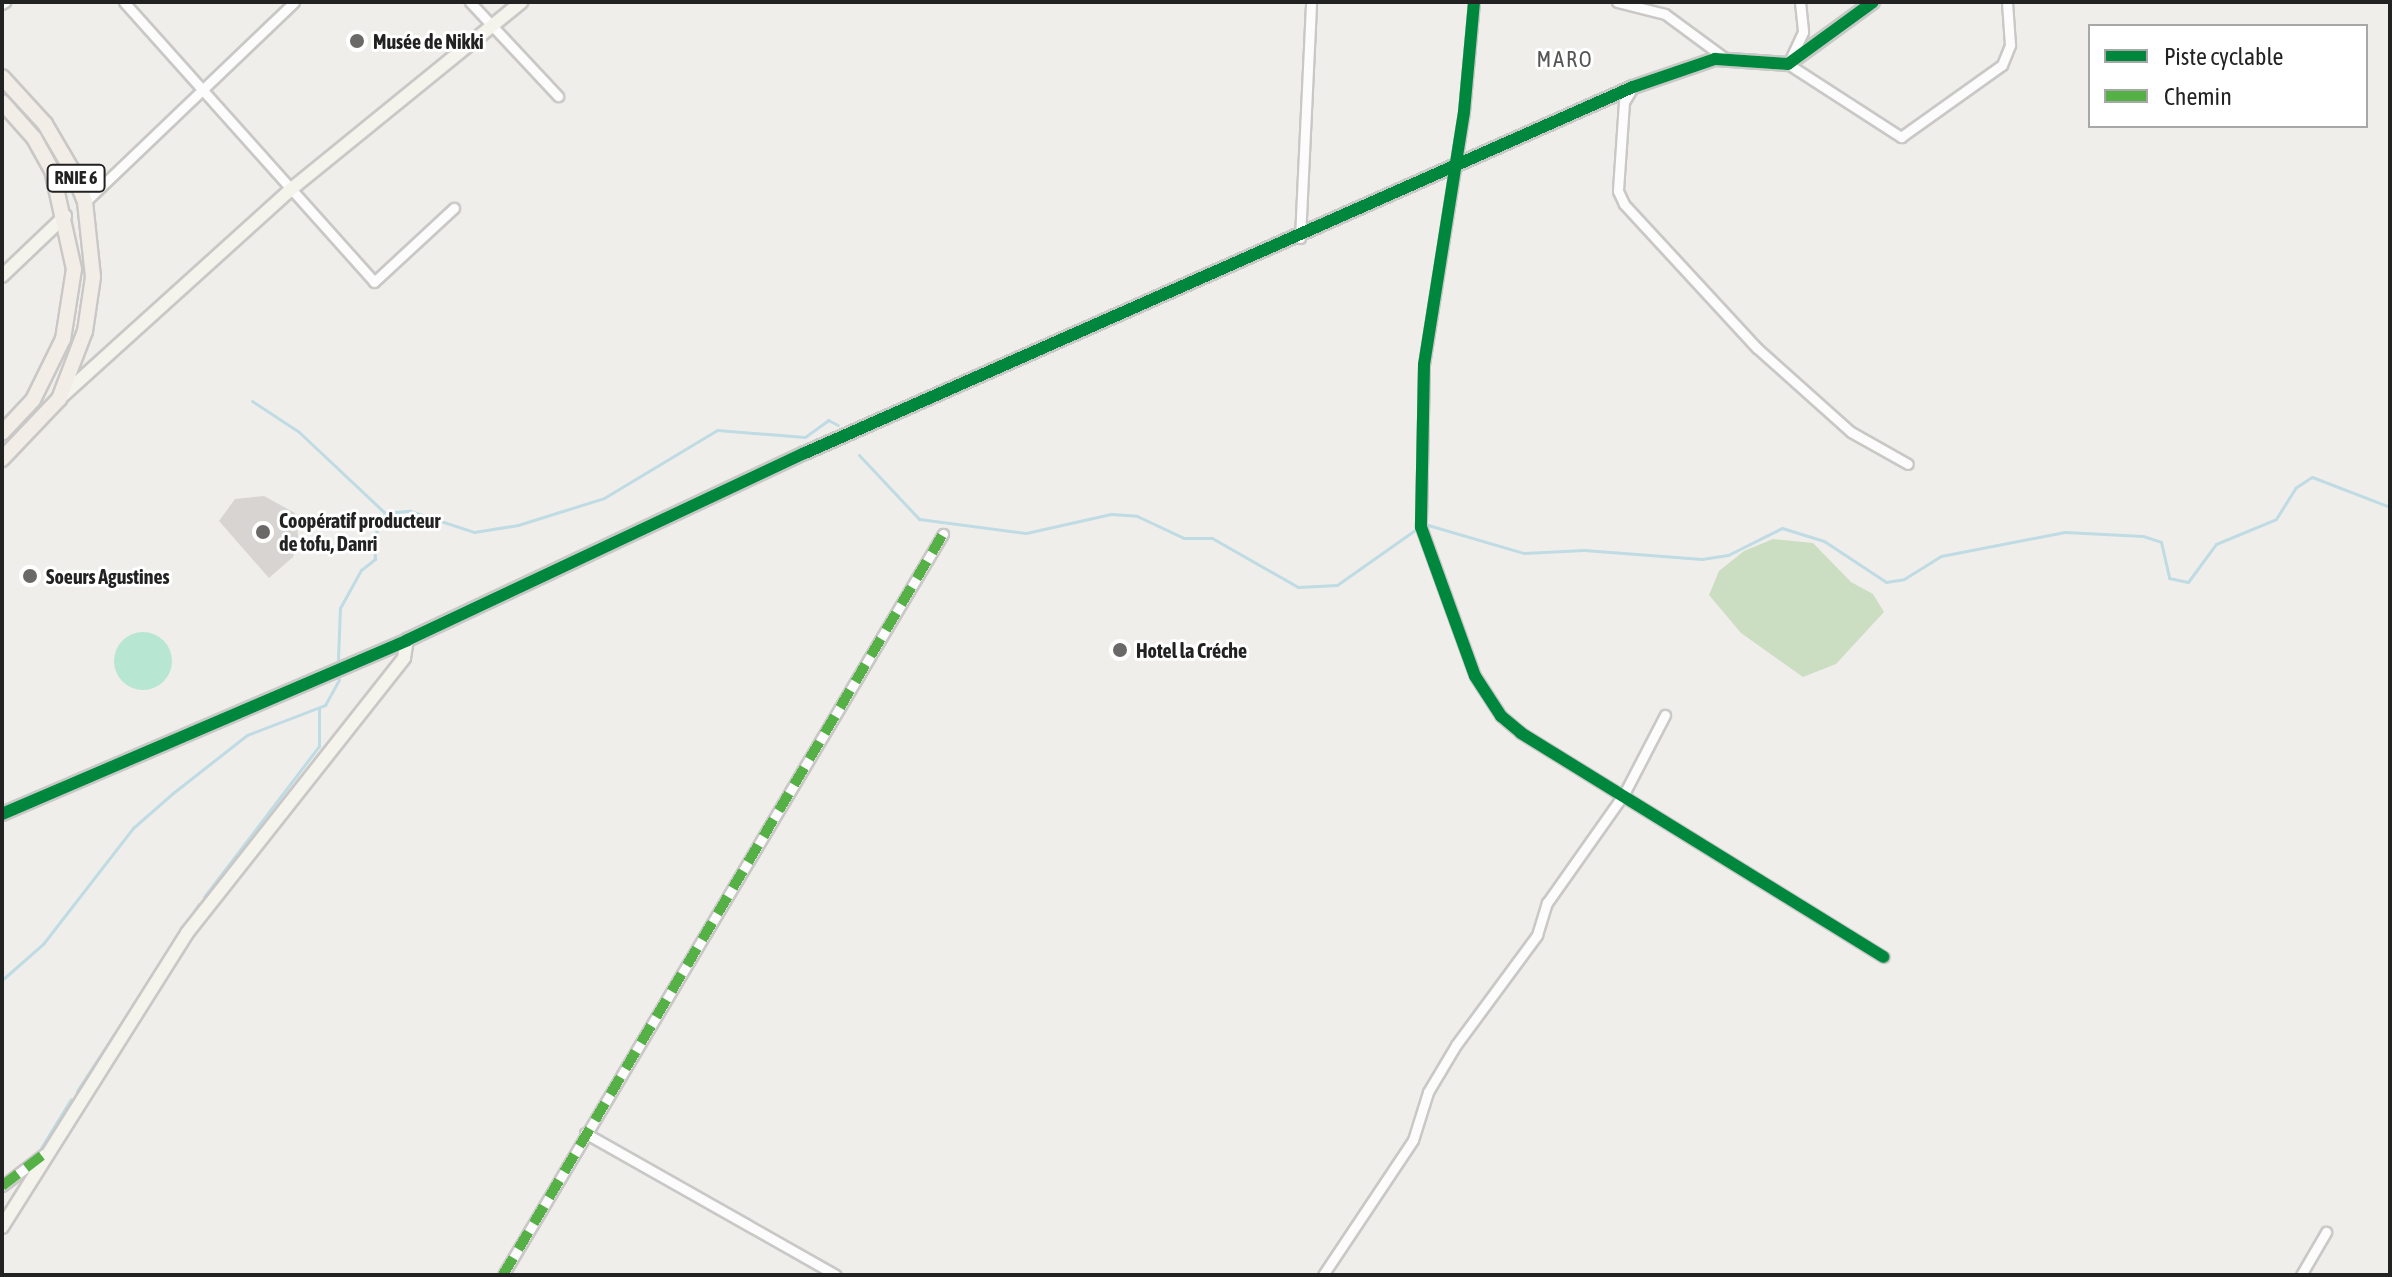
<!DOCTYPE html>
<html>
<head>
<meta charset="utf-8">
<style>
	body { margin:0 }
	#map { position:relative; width:2392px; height:1277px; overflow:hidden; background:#f0eeeb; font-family:"Asap Condensed",sans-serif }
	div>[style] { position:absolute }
	.forest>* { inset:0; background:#cbdec1 }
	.pitch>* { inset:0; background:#b7e6d2 }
	.round { border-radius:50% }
	.stream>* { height:3px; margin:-1.5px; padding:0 1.5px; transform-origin:1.5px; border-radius:1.5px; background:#bfdbe3 }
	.building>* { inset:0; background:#d7d4d2 }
	.roads { filter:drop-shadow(2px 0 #c9c8c7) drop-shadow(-2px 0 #c9c8c7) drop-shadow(0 2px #c9c8c7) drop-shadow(0 -2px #c9c8c7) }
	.street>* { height:9px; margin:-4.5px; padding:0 4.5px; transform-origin:4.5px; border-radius:4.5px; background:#fdfcfc }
	.secondary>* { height:12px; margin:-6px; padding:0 6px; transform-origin:6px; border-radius:6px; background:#f4f4ed }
	.primary>* { height:14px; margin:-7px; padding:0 7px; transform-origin:7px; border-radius:7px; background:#f3ede7 }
	.quiet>* { height:10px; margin-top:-5px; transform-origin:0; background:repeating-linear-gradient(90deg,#55b145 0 20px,transparent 0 30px) }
	.cycleway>* { height:12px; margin:-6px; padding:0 6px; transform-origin:6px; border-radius:6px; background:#00873e }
	.dots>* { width:22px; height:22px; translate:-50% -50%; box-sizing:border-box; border:4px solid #fff; border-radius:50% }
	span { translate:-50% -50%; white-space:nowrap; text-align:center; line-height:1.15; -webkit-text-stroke:6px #fff; paint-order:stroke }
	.shield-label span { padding:2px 6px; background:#fff; border:2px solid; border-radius:6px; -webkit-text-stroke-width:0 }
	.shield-label { font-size:18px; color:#222; font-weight:700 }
	.poi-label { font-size:20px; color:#222; font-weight:700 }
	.left { translate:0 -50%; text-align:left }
	.neighbourhood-label { font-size:22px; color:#555; letter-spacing:2px }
	.frame { position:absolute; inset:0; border:4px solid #222; pointer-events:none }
	.legend { position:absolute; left:2088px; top:24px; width:280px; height:104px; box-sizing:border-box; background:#fff; border:2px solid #a7a7a7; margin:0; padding:10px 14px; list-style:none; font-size:24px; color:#222 }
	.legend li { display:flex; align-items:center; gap:16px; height:40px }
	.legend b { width:40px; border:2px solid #a7a7a7 }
</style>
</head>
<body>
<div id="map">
	<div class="forest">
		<i style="clip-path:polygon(1773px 539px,1813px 543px,1851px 582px,1873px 594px,1884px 612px,1836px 664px,1803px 677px,1741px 633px,1709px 595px,1719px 571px,1744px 551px)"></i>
	</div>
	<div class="pitch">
		<i class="round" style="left:114px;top:632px;width:58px;height:58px"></i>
	</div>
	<div class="stream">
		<i style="left:252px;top:401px;width:56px;rotate:33.4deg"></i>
		<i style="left:299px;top:432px;width:118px;rotate:43.3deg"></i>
		<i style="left:385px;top:513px;width:25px;rotate:-5deg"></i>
		<i style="left:410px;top:511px;width:67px;rotate:18.2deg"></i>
		<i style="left:474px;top:532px;width:45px;rotate:-9deg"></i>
		<i style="left:518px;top:525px;width:90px;rotate:-17.4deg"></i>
		<i style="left:604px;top:498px;width:132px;rotate:-31deg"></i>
		<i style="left:717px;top:430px;width:88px;rotate:4.5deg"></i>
		<i style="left:805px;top:437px;width:29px;rotate:-36deg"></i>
		<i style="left:828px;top:420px;width:11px;rotate:27deg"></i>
		<i style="left:859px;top:455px;width:88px;rotate:46.8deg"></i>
		<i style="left:919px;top:519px;width:108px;rotate:7.5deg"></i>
		<i style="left:1026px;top:533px;width:87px;rotate:-12.6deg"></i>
		<i style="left:1111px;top:514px;width:26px;rotate:4deg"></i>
		<i style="left:1137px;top:516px;width:52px;rotate:25.1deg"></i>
		<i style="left:1184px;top:538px;width:28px"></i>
		<i style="left:1212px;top:538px;width:99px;rotate:29.7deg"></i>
		<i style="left:1298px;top:587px;width:39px;rotate:-3deg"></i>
		<i style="left:1337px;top:585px;width:95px;rotate:-35.2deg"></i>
		<i style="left:1428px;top:525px;width:100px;rotate:16.3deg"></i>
		<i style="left:1524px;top:553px;width:60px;rotate:-2.9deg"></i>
		<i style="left:1584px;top:550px;width:118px;rotate:4.4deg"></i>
		<i style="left:1702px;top:559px;width:26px;rotate:-9deg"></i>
		<i style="left:1728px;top:555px;width:60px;rotate:-26.6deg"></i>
		<i style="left:1782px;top:528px;width:44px;rotate:17.2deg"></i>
		<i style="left:1824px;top:541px;width:74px;rotate:33.5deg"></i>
		<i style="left:1886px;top:582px;width:18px;rotate:-9deg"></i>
		<i style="left:1904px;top:579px;width:44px;rotate:-31.9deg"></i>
		<i style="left:1941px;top:556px;width:126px;rotate:-11deg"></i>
		<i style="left:2065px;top:532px;width:78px;rotate:2.9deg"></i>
		<i style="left:2143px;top:536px;width:19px;rotate:18deg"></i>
		<i style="left:2161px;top:542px;width:37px;rotate:77deg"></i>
		<i style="left:2169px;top:578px;width:19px;rotate:12deg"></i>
		<i style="left:2188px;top:582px;width:47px;rotate:-53.6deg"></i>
		<i style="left:2216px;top:544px;width:65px;rotate:-22.6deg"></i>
		<i style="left:2276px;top:519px;width:36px;rotate:-58deg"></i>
		<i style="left:2295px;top:488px;width:20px;rotate:-33deg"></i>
		<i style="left:2312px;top:477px;width:84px;rotate:21deg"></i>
		<i style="left:338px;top:659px;width:51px;rotate:-87.8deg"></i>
		<i style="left:340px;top:608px;width:43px;rotate:-61.1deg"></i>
		<i style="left:361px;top:570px;width:18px;rotate:-38deg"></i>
		<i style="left:375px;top:559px;width:22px;rotate:-93deg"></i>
		<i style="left:374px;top:537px;width:26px;rotate:-65deg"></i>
		<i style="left:204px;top:897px;width:190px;rotate:-52.7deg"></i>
		<i style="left:319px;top:746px;width:38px;rotate:-90deg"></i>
		<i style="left:2px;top:980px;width:55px;rotate:-41.3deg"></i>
		<i style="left:43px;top:944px;width:147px;rotate:-52.2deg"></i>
		<i style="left:133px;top:828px;width:53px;rotate:-41.2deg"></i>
		<i style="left:173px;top:793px;width:94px;rotate:-38.1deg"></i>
		<i style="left:247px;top:735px;width:84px;rotate:-21deg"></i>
		<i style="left:325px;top:705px;width:29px;rotate:-61deg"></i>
		<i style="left:77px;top:1091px;width:223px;rotate:-56.9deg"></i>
		<i style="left:41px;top:1148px;width:57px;rotate:-58.5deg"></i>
	</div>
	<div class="building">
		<i style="clip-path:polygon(264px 496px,295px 513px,299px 542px,293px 557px,269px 578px,219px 521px,235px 499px)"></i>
	</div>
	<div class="roads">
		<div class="street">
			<i style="left:124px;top:2px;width:375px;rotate:48.2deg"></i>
			<i style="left:374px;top:282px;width:109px;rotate:-42.8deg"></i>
			<i style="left:470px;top:2px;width:129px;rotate:46.9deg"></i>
			<i style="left:1474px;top:2px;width:110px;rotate:95.2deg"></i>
			<i style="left:1464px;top:112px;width:256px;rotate:99deg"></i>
			<i style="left:1424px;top:365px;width:162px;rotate:91.1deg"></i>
			<i style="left:1421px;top:527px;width:158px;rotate:70.1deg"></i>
			<i style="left:1475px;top:676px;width:48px;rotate:57deg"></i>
			<i style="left:1501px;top:716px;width:26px;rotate:40deg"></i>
			<i style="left:1521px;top:733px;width:426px;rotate:31.7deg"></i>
			<i style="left:1617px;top:2px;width:49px;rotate:14deg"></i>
			<i style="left:1665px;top:14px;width:76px;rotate:36.4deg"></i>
			<i style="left:1800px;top:2px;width:30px;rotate:84deg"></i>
			<i style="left:1803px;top:32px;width:35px;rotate:115deg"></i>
			<i style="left:1788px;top:64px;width:135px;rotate:32.9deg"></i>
			<i style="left:1901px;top:137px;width:124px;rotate:-35.5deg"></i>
			<i style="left:2002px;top:65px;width:22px;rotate:-68deg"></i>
			<i style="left:2010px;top:45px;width:43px;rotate:-94deg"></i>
			<i style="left:2px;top:4px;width:4px;rotate:-34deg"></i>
			<i style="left:1633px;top:87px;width:17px;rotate:121deg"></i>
			<i style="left:1624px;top:102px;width:89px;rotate:93.9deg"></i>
			<i style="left:1618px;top:191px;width:14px;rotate:65deg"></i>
			<i style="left:1624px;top:204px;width:196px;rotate:47.3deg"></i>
			<i style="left:1757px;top:348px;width:126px;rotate:41.8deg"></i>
			<i style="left:1851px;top:432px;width:65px;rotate:29.3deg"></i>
			<i style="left:85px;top:202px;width:289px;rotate:-43.7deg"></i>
			<i style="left:1300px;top:238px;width:236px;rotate:-87.3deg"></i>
			<i style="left:585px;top:1133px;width:288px;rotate:29.5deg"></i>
			<i style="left:2px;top:1186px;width:53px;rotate:-37.3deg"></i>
			<i style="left:503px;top:1275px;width:862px;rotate:-59.3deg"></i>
			<i style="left:1323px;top:1275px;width:162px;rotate:-56.3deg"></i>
			<i style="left:1413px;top:1140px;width:50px;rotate:-72.6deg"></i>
			<i style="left:1428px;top:1092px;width:55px;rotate:-59.2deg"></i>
			<i style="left:1456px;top:1045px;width:137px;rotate:-53.6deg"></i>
			<i style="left:1537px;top:935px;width:34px;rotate:-73deg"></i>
			<i style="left:1547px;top:903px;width:133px;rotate:-54.8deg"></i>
			<i style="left:1624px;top:794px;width:89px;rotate:-62.6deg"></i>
			<i style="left:2301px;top:1275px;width:50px;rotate:-59.8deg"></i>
		</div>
		<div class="secondary">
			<i style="left:2px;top:276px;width:87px;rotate:-43.6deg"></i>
			<i style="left:60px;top:398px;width:310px;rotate:-42.1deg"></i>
			<i style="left:290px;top:190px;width:298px;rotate:-39.1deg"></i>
			<i style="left:2px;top:814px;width:441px;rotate:-23.2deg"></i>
			<i style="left:407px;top:640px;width:440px;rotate:-25.2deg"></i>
			<i style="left:805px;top:453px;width:905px;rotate:-23.85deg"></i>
			<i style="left:1633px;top:87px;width:87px;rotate:-18.9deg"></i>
			<i style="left:1715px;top:59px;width:73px;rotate:3.9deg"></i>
			<i style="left:1788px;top:64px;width:105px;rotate:-36.1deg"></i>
			<i style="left:2px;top:1227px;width:347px;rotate:-57.8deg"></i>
			<i style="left:187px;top:933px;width:350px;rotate:-51.7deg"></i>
			<i style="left:404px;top:658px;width:18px;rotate:-81deg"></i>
		</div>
		<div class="primary">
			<i style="left:2px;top:77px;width:64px;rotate:47.5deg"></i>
			<i style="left:45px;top:124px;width:56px;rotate:59.7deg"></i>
			<i style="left:73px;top:172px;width:32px;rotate:68deg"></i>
			<i style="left:85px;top:202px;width:75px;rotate:83.9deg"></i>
			<i style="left:93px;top:277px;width:55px;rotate:98.4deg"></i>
			<i style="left:85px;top:331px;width:73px;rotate:110.9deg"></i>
			<i style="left:59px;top:399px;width:83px;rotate:133.5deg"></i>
			<i style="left:2px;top:102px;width:48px;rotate:48.4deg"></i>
			<i style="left:34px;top:138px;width:37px;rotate:61deg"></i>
			<i style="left:52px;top:170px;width:101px;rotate:77.5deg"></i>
			<i style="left:74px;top:269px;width:71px;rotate:98.9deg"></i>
			<i style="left:63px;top:339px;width:68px;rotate:116.2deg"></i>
			<i style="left:33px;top:400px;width:45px;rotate:133.2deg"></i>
		</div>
	</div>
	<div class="quiet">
		<i style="left:2px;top:1186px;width:53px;rotate:-37.3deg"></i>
		<i style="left:503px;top:1275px;width:862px;rotate:-59.3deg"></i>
	</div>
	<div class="cycleway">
		<i style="left:1474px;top:2px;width:110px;rotate:95.2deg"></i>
		<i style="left:1464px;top:112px;width:256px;rotate:99deg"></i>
		<i style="left:1424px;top:365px;width:162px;rotate:91.1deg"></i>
		<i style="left:1421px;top:527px;width:158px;rotate:70.1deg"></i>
		<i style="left:1475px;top:676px;width:48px;rotate:57deg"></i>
		<i style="left:1501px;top:716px;width:26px;rotate:40deg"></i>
		<i style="left:1521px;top:733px;width:426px;rotate:31.7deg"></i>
		<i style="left:2px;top:814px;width:441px;rotate:-23.2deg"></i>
		<i style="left:407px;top:640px;width:440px;rotate:-25.2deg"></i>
		<i style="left:805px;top:453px;width:905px;rotate:-23.85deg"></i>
		<i style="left:1633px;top:87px;width:87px;rotate:-18.9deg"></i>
		<i style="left:1715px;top:59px;width:73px;rotate:3.9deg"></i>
		<i style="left:1788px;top:64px;width:105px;rotate:-36.1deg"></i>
	</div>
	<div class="dots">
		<i style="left:357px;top:41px;background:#6a6968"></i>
		<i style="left:263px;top:532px;background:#6a6968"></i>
		<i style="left:30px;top:576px;background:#6a6968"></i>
		<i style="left:1120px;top:650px;background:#6a6968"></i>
	</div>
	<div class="shield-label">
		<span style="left:76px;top:178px">RNIE 6</span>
	</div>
	<div class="poi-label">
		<span class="left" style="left:373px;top:41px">Musée de Nikki</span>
		<span class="left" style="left:279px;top:532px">Coopératif producteur<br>de tofu, Danri</span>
		<span class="left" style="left:46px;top:576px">Soeurs Agustines</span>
		<span class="left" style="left:1136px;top:650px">Hotel la Créche</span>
	</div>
	<div class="neighbourhood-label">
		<span style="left:1565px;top:60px">MARO</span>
	</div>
	<div class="frame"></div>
	<ul class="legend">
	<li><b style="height:10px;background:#00873e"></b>Piste cyclable</li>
	<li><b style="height:10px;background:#55b145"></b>Chemin</li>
	</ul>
</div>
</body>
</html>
